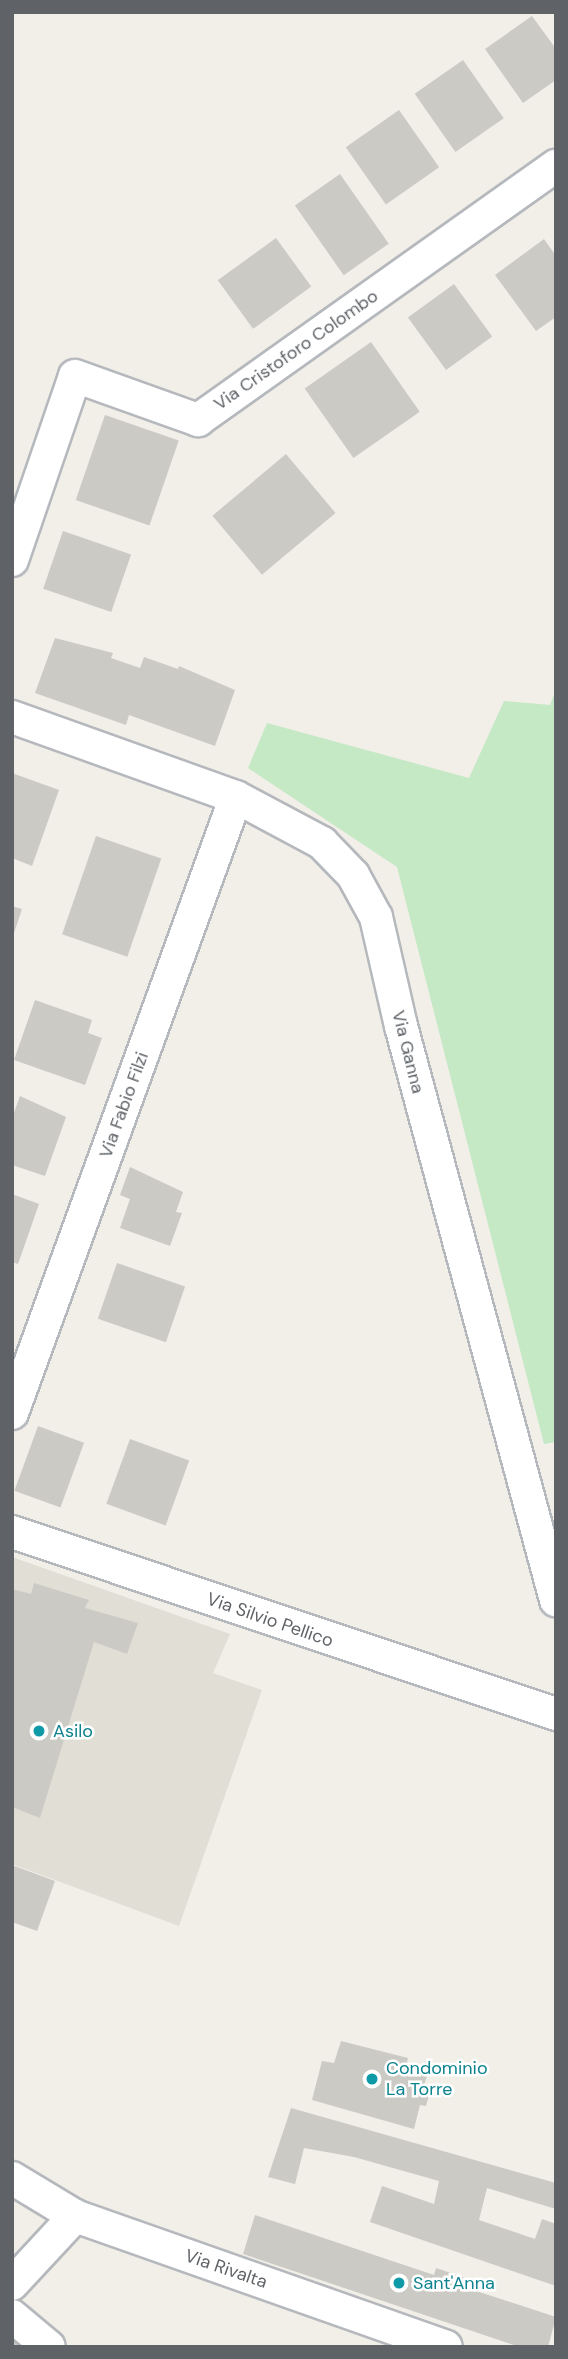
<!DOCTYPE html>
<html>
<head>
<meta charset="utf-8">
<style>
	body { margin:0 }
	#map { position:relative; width:568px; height:2359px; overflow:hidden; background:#f1efe8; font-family:"DM Sans",sans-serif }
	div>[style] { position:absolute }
	.education>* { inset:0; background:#e1ded6 }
	.green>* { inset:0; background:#c5e8c5 }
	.building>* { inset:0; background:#cccac5; transform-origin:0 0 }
	.roads { filter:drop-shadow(2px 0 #b5b8bc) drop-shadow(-2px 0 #b5b8bc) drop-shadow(0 2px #b5b8bc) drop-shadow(0 -2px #b5b8bc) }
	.street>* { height:32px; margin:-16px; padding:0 16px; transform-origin:16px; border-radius:16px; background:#fff }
	.dots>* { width:19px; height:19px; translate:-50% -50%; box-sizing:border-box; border:4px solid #fff; border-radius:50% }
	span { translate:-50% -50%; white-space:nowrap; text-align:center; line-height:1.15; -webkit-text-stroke:5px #fff; paint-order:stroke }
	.street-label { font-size:18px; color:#5f6368 }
	.culture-label { font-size:18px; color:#0d838f }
	.left { translate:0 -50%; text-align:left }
	.frame { position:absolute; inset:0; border:14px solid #5f6368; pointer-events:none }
</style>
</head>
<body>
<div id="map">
	<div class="education">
		<i style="clip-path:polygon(12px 1557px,230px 1634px,213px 1673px,262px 1690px,179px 1926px,12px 1864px)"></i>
	</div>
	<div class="green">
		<i style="clip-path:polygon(556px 689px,556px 1442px,544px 1444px,397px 867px,248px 768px,267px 723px,469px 778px,504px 701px,550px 705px)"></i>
	</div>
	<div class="building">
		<i style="clip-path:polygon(532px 16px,556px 49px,556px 80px,523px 103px,485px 49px)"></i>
		<i style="left:463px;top:60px;width:71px;height:59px;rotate:55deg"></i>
		<i style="left:399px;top:110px;width:70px;height:65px;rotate:55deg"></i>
		<i style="left:340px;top:174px;width:85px;height:55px;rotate:55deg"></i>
		<i style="left:276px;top:238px;width:60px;height:72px;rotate:54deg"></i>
		<i style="clip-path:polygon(544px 239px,556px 256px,556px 317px,536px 331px,495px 275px)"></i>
		<i style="left:454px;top:284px;width:65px;height:57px;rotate:54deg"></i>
		<i style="left:371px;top:342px;width:85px;height:81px;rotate:55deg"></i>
		<i style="left:105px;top:415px;width:78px;height:90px;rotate:19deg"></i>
		<i style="left:286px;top:454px;width:77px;height:96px;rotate:50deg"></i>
		<i style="left:63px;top:531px;width:72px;height:61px;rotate:19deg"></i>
		<i style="clip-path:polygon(55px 638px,113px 653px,111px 658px,140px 668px,144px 657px,178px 669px,179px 666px,235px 690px,215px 746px,129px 715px,126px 725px,35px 693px)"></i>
		<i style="clip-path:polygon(12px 773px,59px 790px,32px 866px,12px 858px)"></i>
		<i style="left:96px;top:836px;width:69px;height:104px;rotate:19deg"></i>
		<i style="clip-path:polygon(12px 906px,22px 909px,13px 936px,12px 936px)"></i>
		<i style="clip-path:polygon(35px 1000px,92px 1020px,88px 1033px,102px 1038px,85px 1085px,14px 1060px)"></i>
		<i style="clip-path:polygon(20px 1096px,66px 1117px,45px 1176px,12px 1165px,12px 1118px)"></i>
		<i style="clip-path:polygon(130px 1167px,183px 1192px,176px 1212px,182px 1213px,170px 1246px,120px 1228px,130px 1199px,120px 1195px)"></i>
		<i style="clip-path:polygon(12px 1194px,39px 1204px,18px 1264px,12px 1262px)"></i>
		<i style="left:117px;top:1263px;width:72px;height:59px;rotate:19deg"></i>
		<i style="left:38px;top:1426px;width:49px;height:69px;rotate:20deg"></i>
		<i style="left:130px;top:1439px;width:63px;height:69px;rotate:20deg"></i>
		<i style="clip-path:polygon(34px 1583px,89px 1600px,85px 1608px,138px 1623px,127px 1654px,94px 1642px,40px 1818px,12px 1807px,12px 1589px,31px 1594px)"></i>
		<i style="clip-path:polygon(12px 1865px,55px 1881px,37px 1931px,12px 1922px)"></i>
		<i style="clip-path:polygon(341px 2041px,408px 2058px,406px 2066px,428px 2073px,424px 2085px,431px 2088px,426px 2106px,420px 2105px,414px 2129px,312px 2100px,322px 2061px,334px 2063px)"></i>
		<i style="clip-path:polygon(291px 2108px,556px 2183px,556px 2209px,487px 2188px,479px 2220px,535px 2239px,542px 2219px,556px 2224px,556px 2286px,370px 2222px,382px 2186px,434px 2204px,439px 2181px,354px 2157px,304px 2148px,295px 2184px,268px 2177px)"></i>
		<i style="clip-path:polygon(255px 2215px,434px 2275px,436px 2268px,469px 2279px,467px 2288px,556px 2317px,548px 2347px,520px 2347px,243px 2254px)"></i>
		<i style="clip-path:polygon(12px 2321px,43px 2347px,12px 2347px)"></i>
	</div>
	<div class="roads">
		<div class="street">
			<i style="left:12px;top:560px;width:194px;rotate:-71.1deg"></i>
			<i style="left:75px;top:376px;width:131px;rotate:19.7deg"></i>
			<i style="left:198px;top:420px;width:439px;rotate:-35.4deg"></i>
			<i style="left:12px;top:717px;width:238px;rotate:19.7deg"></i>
			<i style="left:236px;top:797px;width:98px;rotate:28.1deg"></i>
			<i style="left:322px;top:843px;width:45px;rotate:45.9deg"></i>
			<i style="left:353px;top:875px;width:48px;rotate:61.3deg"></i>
			<i style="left:376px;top:917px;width:112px;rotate:77.1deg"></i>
			<i style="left:401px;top:1026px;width:595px;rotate:74.89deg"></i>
			<i style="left:12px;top:1413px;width:655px;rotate:-70.02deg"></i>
			<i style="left:12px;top:1532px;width:574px;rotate:18.5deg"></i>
			<i style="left:12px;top:2178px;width:74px;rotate:31.1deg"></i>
			<i style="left:75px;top:2216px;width:393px;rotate:19.4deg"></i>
			<i style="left:12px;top:2284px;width:93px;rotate:-47.2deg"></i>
			<i style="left:12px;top:2316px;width:48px;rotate:40deg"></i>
		</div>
	</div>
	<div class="dots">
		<i style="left:39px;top:1731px;background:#0f9aa8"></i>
		<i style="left:372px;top:2079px;background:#0f9aa8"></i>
		<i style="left:399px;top:2283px;background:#0f9aa8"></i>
	</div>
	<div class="street-label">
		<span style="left:296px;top:350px;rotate:-35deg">Via Cristoforo Colombo</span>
		<span style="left:408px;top:1052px;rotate:76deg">Via Ganna</span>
		<span style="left:124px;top:1105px;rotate:-70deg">Via Fabio Filzi</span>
		<span style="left:270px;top:1620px;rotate:19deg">Via Silvio Pellico</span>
		<span style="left:226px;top:2269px;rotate:19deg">Via Rivalta</span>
	</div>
	<div class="culture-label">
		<span class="left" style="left:53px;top:1731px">Asilo</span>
		<span class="left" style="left:386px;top:2079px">Condominio<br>La Torre</span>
		<span class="left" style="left:413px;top:2283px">Sant'Anna</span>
	</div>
	<div class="frame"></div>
</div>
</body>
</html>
